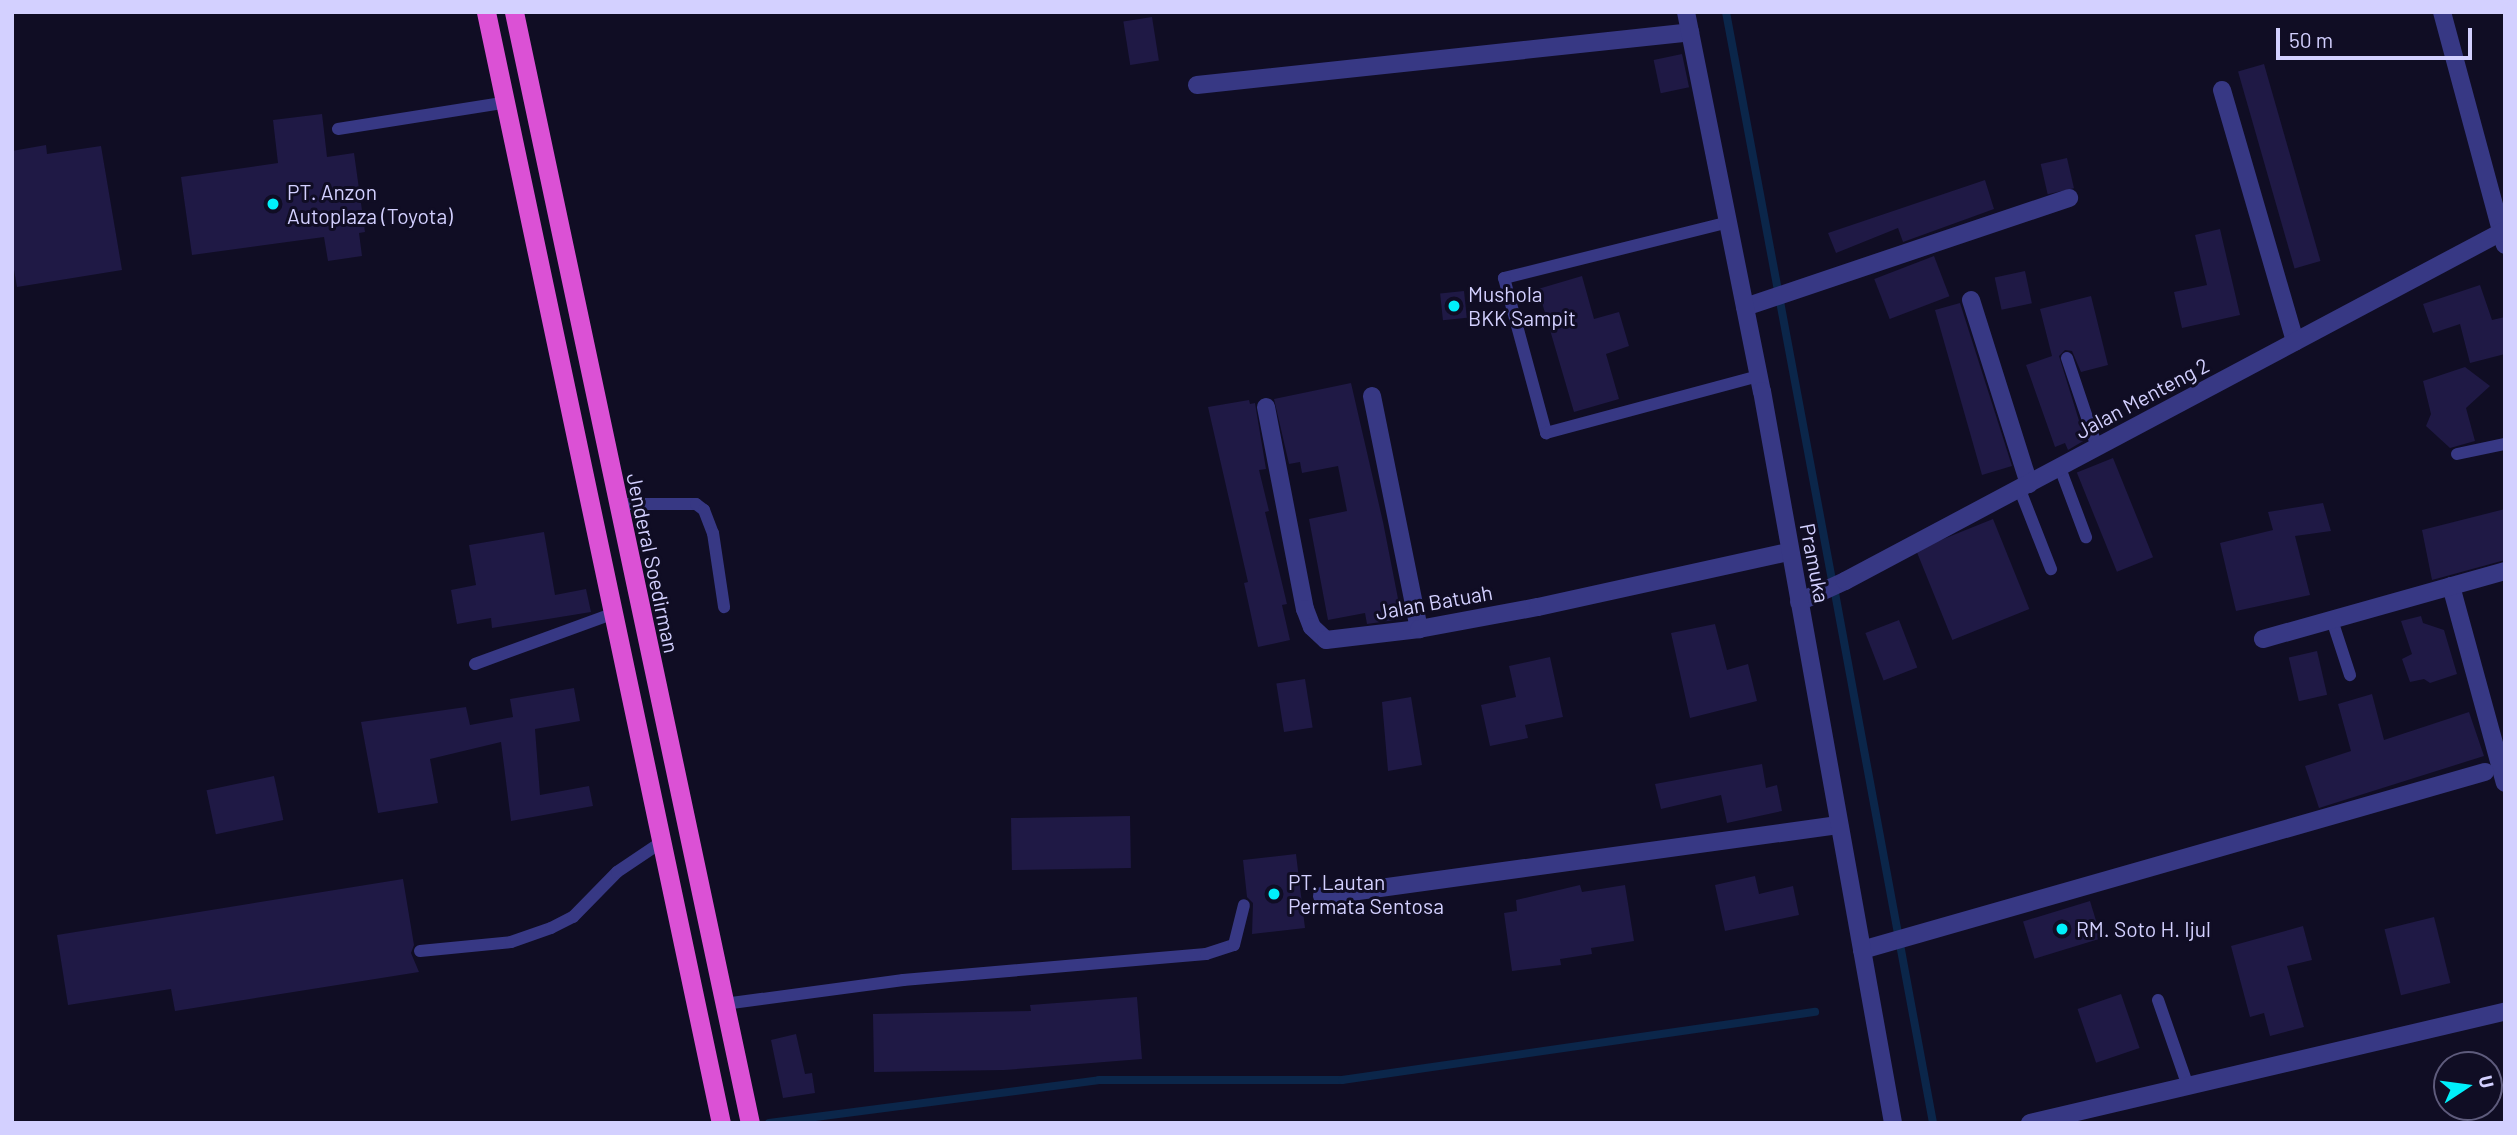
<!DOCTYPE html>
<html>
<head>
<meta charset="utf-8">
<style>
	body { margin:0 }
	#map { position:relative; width:2517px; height:1135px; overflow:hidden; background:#100d24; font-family:Barlow,sans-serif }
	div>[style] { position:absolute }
	.stream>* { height:8px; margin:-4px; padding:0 4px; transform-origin:4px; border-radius:4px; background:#0b264a }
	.building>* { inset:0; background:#1f1945; transform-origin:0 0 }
	.service>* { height:12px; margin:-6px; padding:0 6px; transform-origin:6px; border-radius:6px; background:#373884 }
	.minor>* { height:18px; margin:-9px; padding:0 9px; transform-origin:9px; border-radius:9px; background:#373884 }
	.tertiary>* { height:18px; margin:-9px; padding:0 9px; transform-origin:9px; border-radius:9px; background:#373884 }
	.trunk>* { height:19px; margin:-9.5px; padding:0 9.5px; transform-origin:9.5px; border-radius:9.5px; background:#db51d5 }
	.dots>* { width:19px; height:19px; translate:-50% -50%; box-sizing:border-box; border:4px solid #100d24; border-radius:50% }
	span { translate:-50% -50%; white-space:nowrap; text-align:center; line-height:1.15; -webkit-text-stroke:6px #100d24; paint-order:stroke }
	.poi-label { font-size:21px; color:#d3d0ff }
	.left { translate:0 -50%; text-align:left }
	.street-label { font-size:21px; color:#d3d0ff }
	.frame { position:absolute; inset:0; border:14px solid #d3d0ff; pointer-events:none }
	.north { position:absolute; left:2433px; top:1051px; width:70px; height:70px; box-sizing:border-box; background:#100d24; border:2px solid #5e5b7c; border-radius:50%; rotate:77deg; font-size:19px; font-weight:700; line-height:28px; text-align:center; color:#d3d0ff }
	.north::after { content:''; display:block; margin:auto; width:24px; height:32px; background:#00f0fb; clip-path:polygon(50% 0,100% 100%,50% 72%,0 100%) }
	.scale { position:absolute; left:2276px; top:28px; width:196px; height:32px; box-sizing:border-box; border:4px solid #d3d0ff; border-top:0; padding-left:9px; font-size:21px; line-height:24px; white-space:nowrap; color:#d3d0ff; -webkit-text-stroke:5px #100d24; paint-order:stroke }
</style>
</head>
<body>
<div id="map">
	<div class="stream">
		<i style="left:1726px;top:12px;width:578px;rotate:79.43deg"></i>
		<i style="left:1835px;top:593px;width:539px;rotate:79.52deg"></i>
		<i style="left:769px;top:1123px;width:333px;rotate:-7.4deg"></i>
		<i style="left:1099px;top:1080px;width:243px"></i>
		<i style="left:1342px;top:1080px;width:478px;rotate:-8.2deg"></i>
	</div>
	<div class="building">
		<i style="left:1152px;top:17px;width:44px;height:29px;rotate:81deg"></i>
		<i style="left:1682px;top:54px;width:34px;height:29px;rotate:78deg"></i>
		<i style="left:2264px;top:64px;width:205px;height:27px;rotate:74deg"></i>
		<i style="clip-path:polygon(322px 114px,327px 157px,354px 153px,365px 232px,359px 233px,362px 256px,328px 261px,324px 237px,192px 255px,181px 177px,278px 163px,273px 120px)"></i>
		<i style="clip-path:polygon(46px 145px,47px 154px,101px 146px,122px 270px,17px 287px,12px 258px,12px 151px)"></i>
		<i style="left:2067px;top:158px;width:31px;height:27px;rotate:77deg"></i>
		<i style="clip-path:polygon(1985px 180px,1994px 209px,1903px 242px,1898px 228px,1836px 253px,1828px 233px)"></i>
		<i style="clip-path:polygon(2220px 229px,2240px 315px,2182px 328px,2174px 292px,2207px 285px,2195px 235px)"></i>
		<i style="left:1934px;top:256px;width:43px;height:64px;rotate:69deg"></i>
		<i style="left:2025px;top:271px;width:33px;height:31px;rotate:78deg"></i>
		<i style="clip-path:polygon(1582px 276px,1594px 319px,1619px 312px,1629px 346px,1606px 354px,1619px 399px,1574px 412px,1538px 289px)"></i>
		<i style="clip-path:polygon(2480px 285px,2492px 320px,2505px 317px,2505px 354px,2470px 363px,2460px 324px,2433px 333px,2423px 304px)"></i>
		<i style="left:1464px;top:291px;width:27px;height:24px;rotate:84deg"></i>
		<i style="clip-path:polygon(2091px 296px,2108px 365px,2081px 372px,2072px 351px,2065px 350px,2059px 356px,2085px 440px,2068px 450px,2065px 443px,2055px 447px,2026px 365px,2052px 356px,2040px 309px)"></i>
		<i style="clip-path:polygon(1960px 303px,2012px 466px,1982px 475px,1935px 310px)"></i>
		<i style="clip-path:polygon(2465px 367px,2490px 386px,2466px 408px,2475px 441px,2450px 448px,2426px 426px,2431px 414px,2423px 381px)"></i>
		<i style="clip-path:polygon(1351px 383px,1383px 522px,1402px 619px,1367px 624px,1365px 613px,1328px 620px,1309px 519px,1347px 511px,1338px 466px,1302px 473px,1300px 462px,1289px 464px,1274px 399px)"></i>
		<i style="clip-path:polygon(1249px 400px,1250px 404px,1255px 403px,1266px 469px,1259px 470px,1269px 511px,1265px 512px,1287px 604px,1282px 605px,1290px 640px,1258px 647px,1244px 583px,1248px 582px,1208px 407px)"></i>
		<i style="left:2113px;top:458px;width:107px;height:39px;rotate:68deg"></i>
		<i style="clip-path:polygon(2323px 503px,2331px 531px,2295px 536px,2310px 595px,2236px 611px,2220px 543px,2273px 530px,2268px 512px)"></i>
		<i style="clip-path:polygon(2505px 509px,2505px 560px,2432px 580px,2422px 530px)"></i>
		<i style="left:1993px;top:519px;width:97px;height:83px;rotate:68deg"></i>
		<i style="clip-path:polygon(544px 532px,555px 595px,586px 589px,591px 612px,492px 628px,491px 618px,457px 624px,451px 590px,476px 585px,469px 545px)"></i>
		<i style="clip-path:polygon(2421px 616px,2423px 623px,2444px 630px,2457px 674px,2430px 683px,2424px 679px,2410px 682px,2402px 659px,2412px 654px,2401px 621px)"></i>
		<i style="left:1899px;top:620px;width:51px;height:36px;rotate:69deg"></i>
		<i style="clip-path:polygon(1715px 624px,1727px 670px,1748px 664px,1757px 701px,1690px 718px,1671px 633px)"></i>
		<i style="left:2317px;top:651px;width:45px;height:29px;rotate:77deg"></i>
		<i style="clip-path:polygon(1550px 657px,1563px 717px,1525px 725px,1528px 738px,1490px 746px,1481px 705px,1516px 697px,1509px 666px)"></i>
		<i style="left:1305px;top:679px;width:49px;height:29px;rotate:81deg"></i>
		<i style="clip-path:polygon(574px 688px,580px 721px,535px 729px,540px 795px,589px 786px,593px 806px,511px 821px,501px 742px,430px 759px,438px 803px,378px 813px,361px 722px,466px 707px,470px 725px,513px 717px,510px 699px)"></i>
		<i style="clip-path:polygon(2372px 694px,2384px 740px,2469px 712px,2484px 756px,2319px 808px,2305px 766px,2351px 751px,2338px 704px)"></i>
		<i style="clip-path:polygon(1411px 697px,1422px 765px,1388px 771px,1382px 702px)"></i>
		<i style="clip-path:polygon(1762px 764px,1766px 788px,1777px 785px,1782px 811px,1727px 823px,1721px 795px,1661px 809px,1655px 784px)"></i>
		<i style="left:274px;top:776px;width:45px;height:69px;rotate:78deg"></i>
		<i style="left:1130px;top:816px;width:52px;height:119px;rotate:89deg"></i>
		<i style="clip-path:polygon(1296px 854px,1305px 928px,1252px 934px,1253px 903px,1247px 897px,1243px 860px)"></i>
		<i style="clip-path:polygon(1755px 876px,1759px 894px,1793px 886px,1799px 915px,1725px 931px,1715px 885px)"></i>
		<i style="clip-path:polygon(403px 879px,414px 945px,411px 953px,419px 972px,175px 1011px,171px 989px,68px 1005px,57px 935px)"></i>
		<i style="clip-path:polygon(1580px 885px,1582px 892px,1625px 885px,1634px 941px,1591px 948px,1592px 954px,1560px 959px,1561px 965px,1512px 971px,1504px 913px,1517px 911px,1516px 900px)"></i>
		<i style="left:2090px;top:901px;width:39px;height:70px;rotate:73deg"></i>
		<i style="left:2434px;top:917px;width:68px;height:51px;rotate:76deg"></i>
		<i style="clip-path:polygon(2303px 926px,2312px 960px,2287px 966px,2304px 1027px,2270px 1036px,2264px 1013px,2250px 1017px,2231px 946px)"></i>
		<i style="left:2121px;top:994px;width:57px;height:46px;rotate:71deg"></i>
		<i style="clip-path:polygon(1137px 997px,1142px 1059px,1004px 1070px,874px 1072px,873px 1014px,1031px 1011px,1030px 1005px)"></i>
		<i style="clip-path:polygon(796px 1034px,805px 1074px,812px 1073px,815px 1093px,783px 1098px,771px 1040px)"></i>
	</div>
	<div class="service">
		<i style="left:338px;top:129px;width:166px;rotate:-9deg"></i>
		<i style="left:1729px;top:222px;width:232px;rotate:166deg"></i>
		<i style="left:1504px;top:278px;width:161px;rotate:74.8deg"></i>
		<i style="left:1546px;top:433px;width:220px;rotate:-15deg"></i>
		<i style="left:2067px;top:358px;width:94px;rotate:71.4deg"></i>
		<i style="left:2457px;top:454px;width:49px;rotate:-11.8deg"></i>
		<i style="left:2060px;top:468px;width:74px;rotate:69.4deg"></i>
		<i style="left:2020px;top:490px;width:85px;rotate:68.6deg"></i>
		<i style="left:617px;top:504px;width:79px"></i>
		<i style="left:696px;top:504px;width:10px;rotate:37deg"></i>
		<i style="left:704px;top:510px;width:25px;rotate:69deg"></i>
		<i style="left:713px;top:533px;width:75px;rotate:81.5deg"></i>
		<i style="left:2332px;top:620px;width:58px;rotate:71.9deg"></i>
		<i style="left:475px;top:664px;width:146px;rotate:-20.1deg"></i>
		<i style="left:420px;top:951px;width:91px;rotate:-5.6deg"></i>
		<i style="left:511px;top:942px;width:42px;rotate:-19.3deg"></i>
		<i style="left:551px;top:928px;width:25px;rotate:-27deg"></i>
		<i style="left:573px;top:917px;width:63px;rotate:-45.6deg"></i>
		<i style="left:617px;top:872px;width:52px;rotate:-34deg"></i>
		<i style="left:2158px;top:1000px;width:91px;rotate:70.8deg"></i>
		<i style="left:724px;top:1004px;width:181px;rotate:-7.6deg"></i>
		<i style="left:903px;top:980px;width:304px;rotate:-4.9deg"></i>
		<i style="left:1206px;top:954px;width:29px;rotate:-18deg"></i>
		<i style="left:1234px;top:945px;width:41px;rotate:-76deg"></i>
	</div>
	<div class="minor">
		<i style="left:2442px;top:12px;width:241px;rotate:74.9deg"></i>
		<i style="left:1197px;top:85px;width:496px;rotate:-6.1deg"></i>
		<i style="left:2222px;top:90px;width:262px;rotate:73.8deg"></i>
		<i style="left:1971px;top:300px;width:193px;rotate:72.5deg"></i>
		<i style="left:1745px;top:307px;width:342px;rotate:-18.6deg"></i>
		<i style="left:1372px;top:396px;width:238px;rotate:78.6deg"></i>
		<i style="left:1266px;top:407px;width:206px;rotate:79.1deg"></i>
		<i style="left:1305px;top:609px;width:19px;rotate:69deg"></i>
		<i style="left:1312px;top:627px;width:19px;rotate:43deg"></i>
		<i style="left:1326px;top:640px;width:94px;rotate:-6.7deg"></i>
		<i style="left:1419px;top:629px;width:121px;rotate:-10.5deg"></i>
		<i style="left:1538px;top:607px;width:256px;rotate:-12.4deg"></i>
		<i style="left:2451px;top:586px;width:204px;rotate:74.7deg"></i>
		<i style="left:1799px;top:602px;width:51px;rotate:-24.5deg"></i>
		<i style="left:2263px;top:639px;width:251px;rotate:-15.7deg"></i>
		<i style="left:1322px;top:896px;width:521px;rotate:-7.83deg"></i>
		<i style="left:1862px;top:950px;width:648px;rotate:-15.95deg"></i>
		<i style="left:2030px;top:1123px;width:488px;rotate:-13.2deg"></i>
	</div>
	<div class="tertiary">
		<i style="left:1686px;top:12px;width:387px;rotate:78.7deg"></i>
		<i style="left:1762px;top:391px;width:744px;rotate:79.85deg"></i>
		<i style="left:1845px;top:581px;width:748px;rotate:-28deg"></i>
	</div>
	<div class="trunk">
		<i style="left:486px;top:12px;width:1136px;rotate:78.06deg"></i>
		<i style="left:514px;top:12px;width:1136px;rotate:78.01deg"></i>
	</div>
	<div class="dots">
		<i style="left:273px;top:204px;background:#00f0fb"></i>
		<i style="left:1454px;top:306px;background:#00f0fb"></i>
		<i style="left:1274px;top:894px;background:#00f0fb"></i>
		<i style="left:2062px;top:929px;background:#00f0fb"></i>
	</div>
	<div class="poi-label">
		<span class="left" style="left:287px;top:204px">PT. Anzon<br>Autoplaza (Toyota)</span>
		<span class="left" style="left:1468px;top:306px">Mushola<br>BKK Sampit</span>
		<span class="left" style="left:1288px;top:894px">PT. Lautan<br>Permata Sentosa</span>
		<span class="left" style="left:2076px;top:929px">RM. Soto H. Ijul</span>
	</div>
	<div class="street-label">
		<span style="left:2142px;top:398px;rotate:-28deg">Jalan Menteng 2</span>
		<span style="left:653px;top:563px;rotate:78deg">Jenderal Soedirman</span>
		<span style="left:1815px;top:563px;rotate:79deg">Pramuka</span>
		<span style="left:1434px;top:602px;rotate:-10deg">Jalan Batuah</span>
	</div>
	<div class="frame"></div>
	<div class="north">U</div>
	<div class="scale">50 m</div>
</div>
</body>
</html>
